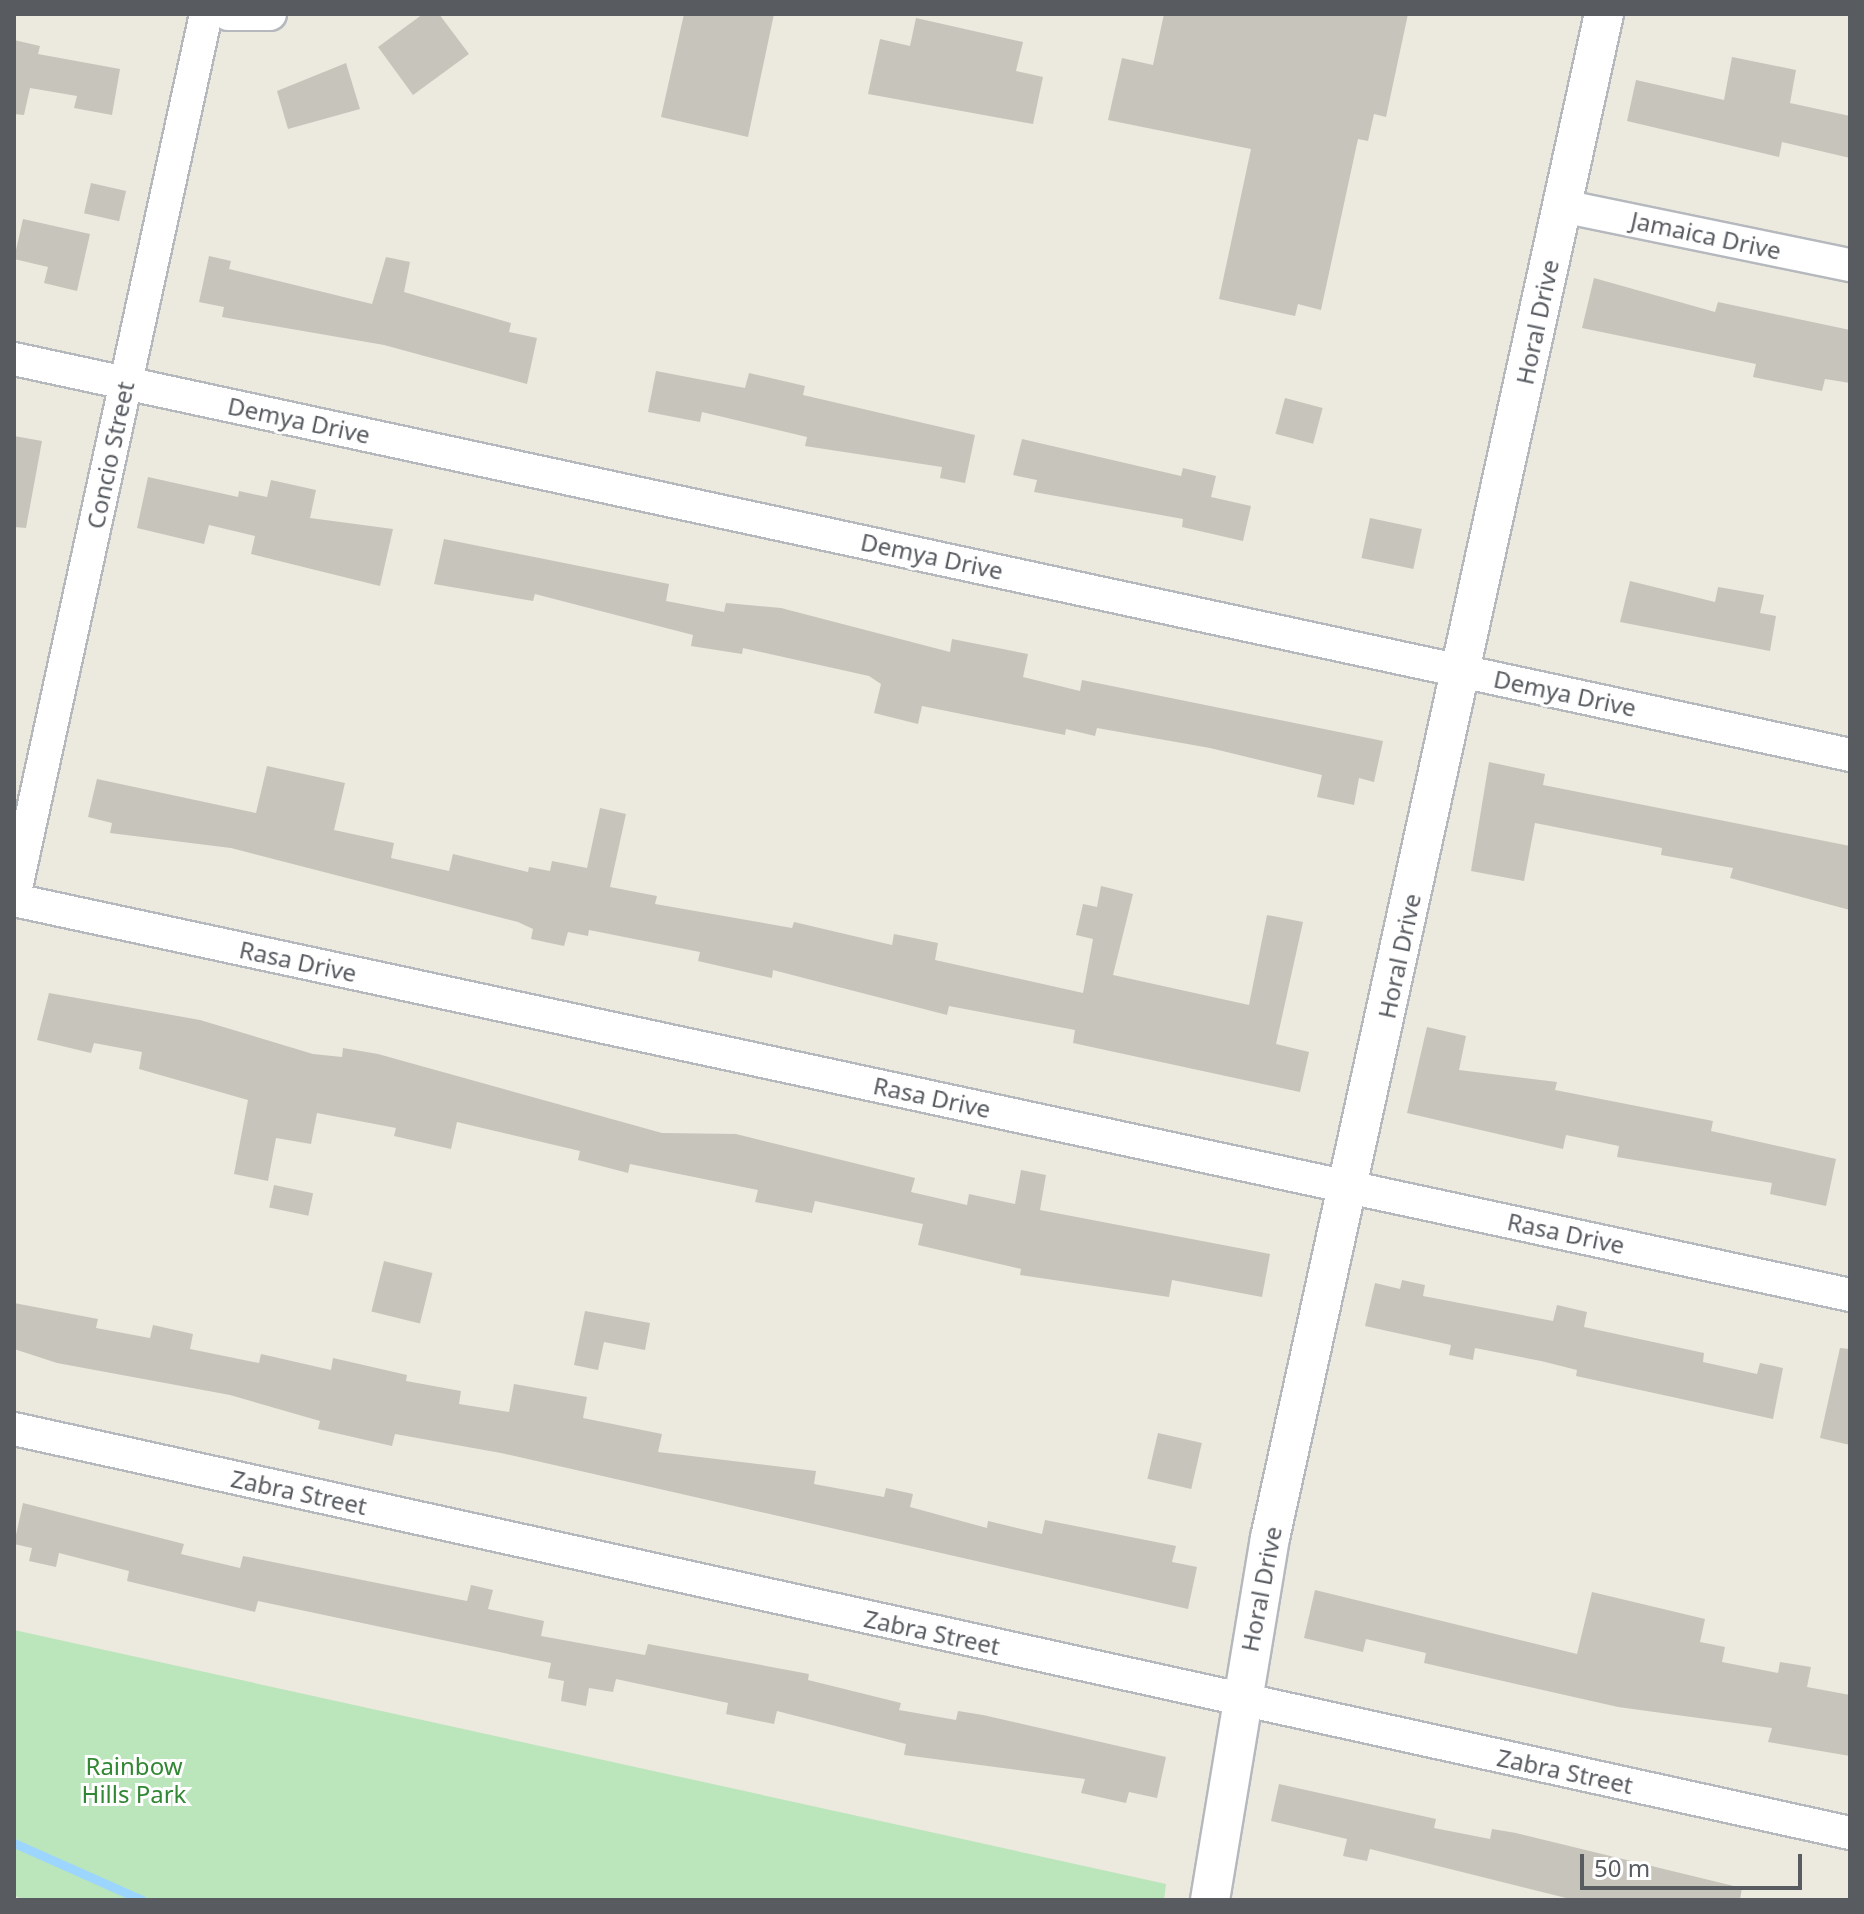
<!DOCTYPE html>
<html>
<head>
<meta charset="utf-8">
<style>
	body { margin:0 }
	#map { position:relative; width:1864px; height:1914px; overflow:hidden; background:#ece9df; font-family:"Noto Sans",sans-serif }
	div>[style] { position:absolute }
	.green>* { inset:0; background:#bbe5ba }
	.stream>* { height:9px; margin:-4.5px; padding:0 4.5px; transform-origin:4.5px; border-radius:4.5px; background:#9cd6ff }
	.building>* { inset:0; background:#c7c4bc; transform-origin:0 0 }
	.roads { filter:drop-shadow(2px 0 #b5b8bd) drop-shadow(-2px 0 #b5b8bd) drop-shadow(0 2px #b5b8bd) drop-shadow(0 -2px #b5b8bd) }
	.minor>* { height:32px; margin:-16px; padding:0 16px; transform-origin:16px; border-radius:16px; background:#fff }
	.tertiary>* { height:38px; margin:-19px; padding:0 19px; transform-origin:19px; border-radius:19px; background:#fff }
	span { translate:-50% -50%; white-space:nowrap; text-align:center; line-height:1.15; -webkit-text-stroke:6px #fff; paint-order:stroke }
	.street-label { font-size:24px; color:#585c61 }
	.park-label { font-size:24px; color:#328734 }
	.frame { position:absolute; inset:0; border:16px solid #585c61; pointer-events:none }
	.scale { position:absolute; left:1580px; top:1854px; width:222px; height:36px; box-sizing:border-box; border:4px solid #585c61; border-top:0; padding-left:10px; font-size:24px; line-height:28px; white-space:nowrap; color:#585c61; -webkit-text-stroke:6px #fff; paint-order:stroke }
</style>
</head>
<body>
<div id="map">
	<div class="green">
		<i style="clip-path:polygon(14px 1630px,1166px 1884px,1164px 1900px,23px 1900px,14px 1895px)"></i>
	</div>
	<div class="stream">
		<i style="left:14px;top:1843px;width:140px;rotate:24deg"></i>
	</div>
	<div class="building">
		<i style="clip-path:polygon(423px 14px,439px 14px,469px 54px,413px 95px,378px 47px)"></i>
		<i style="clip-path:polygon(684px 14px,774px 14px,748px 137px,661px 117px)"></i>
		<i style="clip-path:polygon(1164px 14px,1408px 14px,1386px 117px,1374px 114px,1368px 141px,1358px 139px,1321px 310px,1298px 304px,1295px 316px,1219px 299px,1251px 149px,1108px 120px,1122px 58px,1153px 65px)"></i>
		<i style="clip-path:polygon(916px 18px,1023px 42px,1016px 71px,1043px 77px,1033px 124px,868px 94px,880px 39px,910px 46px)"></i>
		<i style="clip-path:polygon(14px 40px,40px 46px,38px 54px,120px 69px,112px 115px,74px 108px,77px 96px,30px 88px,24px 115px,14px 114px)"></i>
		<i style="clip-path:polygon(1732px 57px,1796px 70px,1790px 103px,1850px 116px,1850px 158px,1782px 142px,1779px 157px,1627px 121px,1636px 80px,1724px 100px)"></i>
		<i style="clip-path:polygon(346px 63px,360px 109px,288px 129px,277px 91px)"></i>
		<i style="left:91px;top:183px;width:36px;height:31px;rotate:13deg"></i>
		<i style="clip-path:polygon(23px 219px,90px 234px,77px 291px,44px 283px,48px 267px,14px 259px)"></i>
		<i style="clip-path:polygon(209px 256px,231px 261px,229px 269px,372px 304px,386px 257px,410px 262px,404px 292px,511px 323px,509px 332px,537px 338px,527px 384px,384px 345px,222px 317px,224px 307px,199px 302px)"></i>
		<i style="clip-path:polygon(1594px 278px,1715px 312px,1718px 302px,1850px 330px,1850px 383px,1825px 379px,1822px 391px,1753px 377px,1756px 364px,1582px 328px)"></i>
		<i style="clip-path:polygon(656px 371px,745px 388px,749px 373px,805px 386px,803px 395px,975px 435px,965px 483px,940px 478px,942px 467px,805px 446px,807px 437px,702px 412px,700px 422px,648px 412px)"></i>
		<i style="left:1285px;top:398px;width:39px;height:37px;rotate:15deg"></i>
		<i style="clip-path:polygon(14px 436px,42px 441px,26px 528px,14px 527px)"></i>
		<i style="clip-path:polygon(1022px 439px,1181px 476px,1183px 468px,1216px 476px,1211px 497px,1251px 506px,1243px 541px,1182px 527px,1183px 519px,1034px 492px,1037px 480px,1013px 475px)"></i>
		<i style="clip-path:polygon(148px 477px,238px 497px,239px 491px,267px 497px,271px 480px,316px 490px,310px 518px,393px 529px,380px 586px,251px 554px,255px 536px,209px 525px,204px 544px,137px 528px)"></i>
		<i style="left:1370px;top:518px;width:53px;height:41px;rotate:12deg"></i>
		<i style="clip-path:polygon(444px 539px,669px 584px,666px 601px,724px 612px,726px 603px,781px 608px,950px 652px,952px 639px,1028px 654px,1023px 677px,1080px 691px,1082px 680px,1383px 741px,1374px 782px,1359px 778px,1354px 805px,1317px 797px,1322px 775px,1210px 748px,1097px 728px,1095px 736px,1066px 729px,1065px 735px,922px 706px,918px 724px,874px 713px,881px 684px,869px 676px,743px 648px,742px 654px,691px 646px,693px 635px,535px 594px,533px 601px,434px 584px)"></i>
		<i style="clip-path:polygon(1630px 581px,1715px 602px,1718px 587px,1764px 595px,1760px 613px,1776px 616px,1770px 651px,1620px 622px)"></i>
		<i style="clip-path:polygon(1489px 762px,1545px 774px,1543px 785px,1850px 846px,1850px 910px,1730px 878px,1733px 868px,1661px 855px,1662px 848px,1535px 823px,1524px 881px,1471px 871px)"></i>
		<i style="clip-path:polygon(267px 766px,345px 783px,334px 830px,394px 843px,391px 858px,449px 871px,453px 854px,528px 872px,529px 867px,550px 871px,552px 861px,587px 868px,600px 808px,626px 814px,610px 887px,657px 896px,655px 904px,792px 928px,794px 922px,892px 945px,894px 934px,938px 943px,935px 960px,1083px 993px,1093px 939px,1076px 935px,1083px 904px,1097px 907px,1101px 886px,1133px 894px,1113px 975px,1249px 1005px,1267px 915px,1303px 922px,1276px 1044px,1309px 1052px,1300px 1092px,1073px 1043px,1075px 1030px,949px 1006px,947px 1015px,773px 970px,772px 978px,698px 961px,700px 952px,589px 930px,588px 936px,568px 932px,564px 946px,531px 939px,533px 929px,518px 922px,231px 848px,110px 833px,112px 823px,88px 817px,97px 779px,256px 813px)"></i>
		<i style="clip-path:polygon(49px 993px,200px 1020px,313px 1054px,342px 1057px,343px 1048px,378px 1054px,662px 1133px,736px 1134px,915px 1178px,911px 1192px,967px 1205px,969px 1194px,1015px 1204px,1021px 1170px,1046px 1175px,1040px 1210px,1270px 1254px,1262px 1297px,1172px 1280px,1169px 1297px,1020px 1275px,1021px 1269px,918px 1245px,923px 1224px,815px 1201px,812px 1213px,755px 1202px,758px 1190px,630px 1164px,628px 1173px,578px 1160px,580px 1151px,457px 1122px,451px 1149px,394px 1136px,396px 1128px,317px 1113px,311px 1144px,276px 1138px,268px 1181px,234px 1174px,248px 1100px,139px 1069px,142px 1052px,94px 1043px,91px 1053px,37px 1040px)"></i>
		<i style="clip-path:polygon(1427px 1027px,1466px 1036px,1459px 1070px,1557px 1082px,1555px 1090px,1713px 1121px,1711px 1131px,1836px 1159px,1826px 1206px,1770px 1194px,1772px 1183px,1617px 1157px,1619px 1146px,1566px 1135px,1563px 1149px,1407px 1113px)"></i>
		<i style="left:274px;top:1185px;width:40px;height:23px;rotate:12deg"></i>
		<i style="left:384px;top:1261px;width:50px;height:52px;rotate:14deg"></i>
		<i style="clip-path:polygon(1402px 1280px,1425px 1285px,1423px 1296px,1553px 1321px,1557px 1305px,1587px 1312px,1584px 1327px,1704px 1353px,1703px 1362px,1757px 1374px,1760px 1363px,1783px 1368px,1773px 1419px,1576px 1376px,1577px 1370px,1541px 1361px,1475px 1348px,1473px 1360px,1449px 1355px,1451px 1345px,1365px 1326px,1375px 1283px,1400px 1289px)"></i>
		<i style="clip-path:polygon(14px 1303px,98px 1319px,96px 1328px,150px 1338px,153px 1325px,193px 1334px,190px 1349px,259px 1363px,261px 1354px,331px 1370px,333px 1358px,407px 1375px,406px 1381px,461px 1391px,459px 1404px,509px 1412px,514px 1384px,587px 1397px,583px 1418px,662px 1434px,658px 1452px,816px 1471px,814px 1484px,884px 1497px,886px 1488px,913px 1494px,910px 1507px,987px 1528px,988px 1521px,1042px 1534px,1045px 1520px,1176px 1546px,1172px 1562px,1197px 1567px,1188px 1609px,501px 1453px,395px 1434px,392px 1446px,318px 1429px,320px 1421px,230px 1395px,57px 1363px,14px 1349px)"></i>
		<i style="clip-path:polygon(585px 1311px,650px 1323px,645px 1350px,604px 1342px,598px 1370px,574px 1365px)"></i>
		<i style="clip-path:polygon(1840px 1348px,1850px 1349px,1850px 1445px,1820px 1438px)"></i>
		<i style="left:1158px;top:1433px;width:45px;height:47px;rotate:13deg"></i>
		<i style="clip-path:polygon(23px 1503px,184px 1544px,181px 1554px,240px 1568px,243px 1556px,467px 1601px,471px 1585px,493px 1590px,488px 1609px,544px 1621px,541px 1636px,645px 1655px,648px 1644px,809px 1674px,808px 1680px,901px 1703px,899px 1710px,956px 1720px,958px 1711px,983px 1715px,1166px 1757px,1157px 1798px,1129px 1792px,1126px 1803px,1081px 1793px,1085px 1779px,904px 1755px,906px 1744px,777px 1711px,774px 1724px,726px 1714px,728px 1703px,616px 1679px,613px 1692px,589px 1688px,586px 1706px,561px 1701px,564px 1681px,548px 1678px,551px 1663px,258px 1601px,255px 1612px,127px 1581px,129px 1571px,59px 1553px,56px 1567px,29px 1561px,32px 1548px,14px 1544px)"></i>
		<i style="clip-path:polygon(1315px 1590px,1577px 1654px,1592px 1592px,1705px 1619px,1700px 1642px,1725px 1647px,1722px 1662px,1778px 1673px,1780px 1662px,1811px 1667px,1807px 1687px,1850px 1695px,1850px 1756px,1768px 1742px,1772px 1728px,1618px 1707px,1424px 1663px,1426px 1653px,1366px 1639px,1363px 1652px,1304px 1638px)"></i>
		<i style="clip-path:polygon(1279px 1784px,1436px 1819px,1434px 1828px,1490px 1839px,1492px 1829px,1516px 1833px,1742px 1888px,1740px 1900px,1574px 1900px,1370px 1849px,1367px 1861px,1343px 1856px,1347px 1839px,1271px 1821px)"></i>
	</div>
	<div class="roads">
		<div class="minor">
			<i style="left:228px;top:14px;width:42px"></i>
			<i style="left:1562px;top:206px;width:294px;rotate:11.6deg"></i>
			<i style="left:14px;top:359px;width:1878px;rotate:12.17deg"></i>
			<i style="left:14px;top:897px;width:904px;rotate:-77.73deg"></i>
			<i style="left:14px;top:900px;width:1878px;rotate:12.14deg"></i>
			<i style="left:14px;top:1429px;width:1880px;rotate:12.41deg"></i>
		</div>
		<div class="tertiary">
			<i style="left:1210px;top:1900px;width:367px;rotate:-80.6deg"></i>
			<i style="left:1270px;top:1538px;width:1560px;rotate:-77.64deg"></i>
		</div>
	</div>
	<div class="street-label">
		<span style="left:1706px;top:235px;rotate:12deg">Jamaica Drive</span>
		<span style="left:1537px;top:322px;rotate:-78deg">Horal Drive</span>
		<span style="left:299px;top:420px;rotate:12deg">Demya Drive</span>
		<span style="left:110px;top:455px;rotate:-78deg">Concio Street</span>
		<span style="left:932px;top:556px;rotate:12deg">Demya Drive</span>
		<span style="left:1565px;top:693px;rotate:12deg">Demya Drive</span>
		<span style="left:1399px;top:956px;rotate:-78deg">Horal Drive</span>
		<span style="left:298px;top:961px;rotate:12deg">Rasa Drive</span>
		<span style="left:932px;top:1097px;rotate:12deg">Rasa Drive</span>
		<span style="left:1566px;top:1233px;rotate:12deg">Rasa Drive</span>
		<span style="left:299px;top:1492px;rotate:12deg">Zabra Street</span>
		<span style="left:1261px;top:1589px;rotate:-79deg">Horal Drive</span>
		<span style="left:932px;top:1632px;rotate:12deg">Zabra Street</span>
		<span style="left:1565px;top:1771px;rotate:12deg">Zabra Street</span>
	</div>
	<div class="park-label">
		<span style="left:134px;top:1780px">Rainbow<br>Hills Park</span>
	</div>
	<div class="frame"></div>
	<div class="scale">50 m</div>
</div>
</body>
</html>
